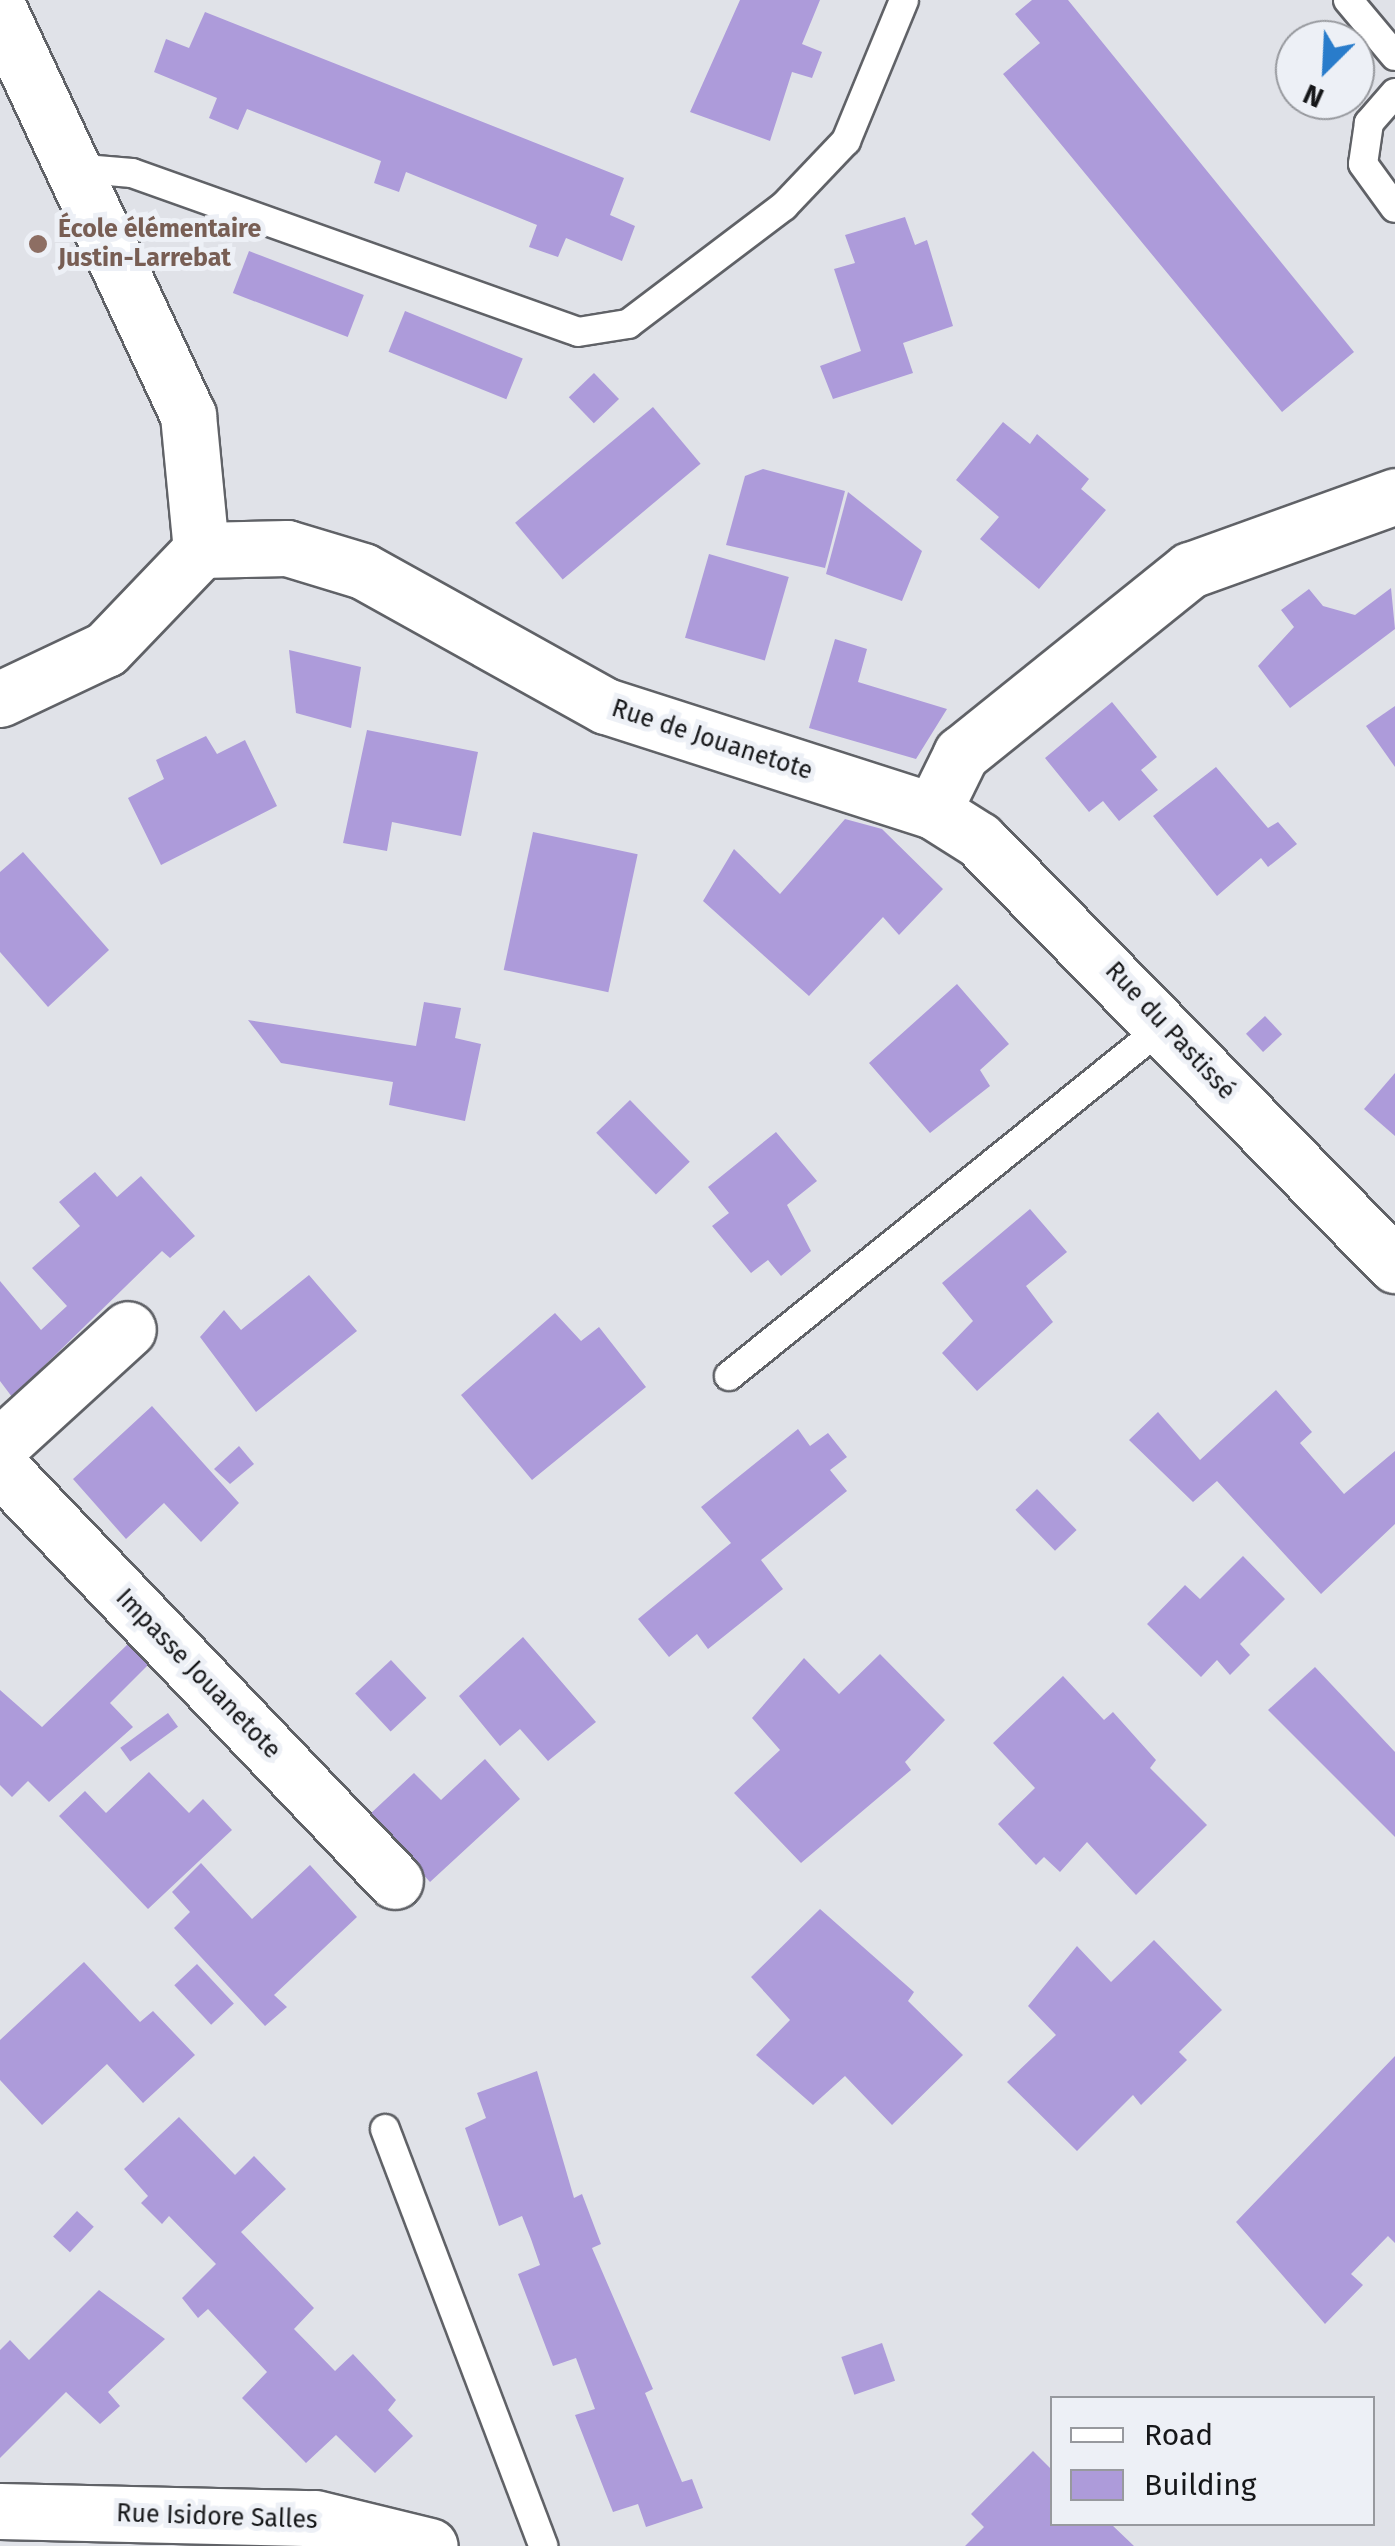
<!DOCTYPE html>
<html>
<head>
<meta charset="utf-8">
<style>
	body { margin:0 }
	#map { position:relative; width:1395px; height:2546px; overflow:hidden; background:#e0e2e8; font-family:"Fira Sans",sans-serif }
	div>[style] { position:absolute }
	.building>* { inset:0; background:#ad9bda; transform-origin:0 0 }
	.roads { filter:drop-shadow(2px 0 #606267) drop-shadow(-2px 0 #606267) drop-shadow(0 2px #606267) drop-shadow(0 -2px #606267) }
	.service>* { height:28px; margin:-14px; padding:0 14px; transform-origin:14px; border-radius:14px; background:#fff }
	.minor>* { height:55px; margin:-27.5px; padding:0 27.5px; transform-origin:27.5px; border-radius:27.5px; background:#fff }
	.dots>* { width:28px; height:28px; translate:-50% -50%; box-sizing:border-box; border:5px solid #edf0f6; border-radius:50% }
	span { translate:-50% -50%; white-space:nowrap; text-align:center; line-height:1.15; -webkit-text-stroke:10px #edf0f6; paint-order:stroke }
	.education-label { font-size:25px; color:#785e54; font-weight:700 }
	.left { translate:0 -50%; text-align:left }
	.street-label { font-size:25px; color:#161719 }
	.legend { position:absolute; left:1050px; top:2396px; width:325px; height:130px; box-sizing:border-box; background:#edf0f6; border:2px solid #97999e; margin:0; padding:12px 18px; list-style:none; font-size:30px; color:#161719 }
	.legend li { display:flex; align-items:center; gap:20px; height:50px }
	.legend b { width:50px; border:2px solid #97999e }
	.north { position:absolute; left:1275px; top:20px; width:100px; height:100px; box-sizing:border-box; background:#edf0f6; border:2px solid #97999e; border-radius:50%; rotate:204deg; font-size:28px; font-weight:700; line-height:40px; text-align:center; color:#161719 }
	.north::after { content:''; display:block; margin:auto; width:35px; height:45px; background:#297ccb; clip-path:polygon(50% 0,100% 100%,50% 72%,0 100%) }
</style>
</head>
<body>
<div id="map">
	<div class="building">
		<i style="clip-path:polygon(740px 0,820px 0,802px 44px,822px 52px,812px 78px,792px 72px,770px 141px,690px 112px)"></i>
		<i style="clip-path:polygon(1032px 0,1068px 0,1354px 352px,1282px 412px,1003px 74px,1040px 43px,1015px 14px)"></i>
		<i style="clip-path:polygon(205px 12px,624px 178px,610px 215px,635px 226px,622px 261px,566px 238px,558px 257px,529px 247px,537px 225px,406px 172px,399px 192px,374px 183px,381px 161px,247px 109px,238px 130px,209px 118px,217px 98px,154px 72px,166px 39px,189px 48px)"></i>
		<i style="clip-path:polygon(905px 217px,915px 245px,927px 240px,953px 326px,903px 343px,913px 373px,833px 399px,820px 366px,861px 351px,834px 269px,855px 263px,845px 235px)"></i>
		<i style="left:249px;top:251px;width:123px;height:45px;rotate:21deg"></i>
		<i style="left:405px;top:311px;width:127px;height:44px;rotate:22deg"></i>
		<i style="left:594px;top:373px;width:36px;height:35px;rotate:46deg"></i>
		<i style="left:653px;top:407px;width:74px;height:180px;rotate:50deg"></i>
		<i style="clip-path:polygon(1003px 422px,1030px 444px,1037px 434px,1089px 479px,1081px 489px,1106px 510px,1039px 589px,980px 539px,999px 517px,956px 480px)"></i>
		<i style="clip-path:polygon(763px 469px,845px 491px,825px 568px,726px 545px,745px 476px)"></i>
		<i style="clip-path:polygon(848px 492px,922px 551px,902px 601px,826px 574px)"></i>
		<i style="left:709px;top:554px;width:83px;height:87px;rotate:16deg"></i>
		<i style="clip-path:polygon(1391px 588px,1395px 629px,1290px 708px,1258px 666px,1294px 627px,1281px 610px,1309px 589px,1323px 606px,1355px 615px)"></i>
		<i style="clip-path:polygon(835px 639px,867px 649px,858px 682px,947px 709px,916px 759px,809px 728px)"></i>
		<i style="clip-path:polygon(289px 650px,361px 667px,351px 728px,296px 713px)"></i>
		<i style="clip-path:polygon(1112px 702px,1157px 757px,1141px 770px,1158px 790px,1119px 821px,1103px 801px,1089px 812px,1045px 758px)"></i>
		<i style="clip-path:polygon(1395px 706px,1395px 767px,1366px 726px)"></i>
		<i style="clip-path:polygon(367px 730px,478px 752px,461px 836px,392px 822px,387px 851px,343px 843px)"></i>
		<i style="clip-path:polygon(206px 736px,217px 754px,245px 740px,277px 806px,161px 865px,128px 798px,164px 779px,156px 760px)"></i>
		<i style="clip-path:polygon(1216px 767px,1268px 828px,1278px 822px,1297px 844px,1268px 867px,1261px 858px,1217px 896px,1153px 816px)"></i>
		<i style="clip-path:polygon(845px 819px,882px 829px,943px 889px,899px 935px,883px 917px,809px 996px,703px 901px,734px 849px,780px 894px)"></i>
		<i style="left:533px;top:832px;width:107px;height:141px;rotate:12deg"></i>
		<i style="clip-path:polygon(23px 852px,109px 950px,48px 1007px,0 952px,0 872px)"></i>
		<i style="clip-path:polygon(957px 984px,1009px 1044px,980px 1070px,990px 1086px,930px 1133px,869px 1063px)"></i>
		<i style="clip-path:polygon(424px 1002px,461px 1008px,455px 1038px,481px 1044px,465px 1121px,389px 1105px,393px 1082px,281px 1063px,248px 1020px,416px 1046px)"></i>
		<i style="left:1265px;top:1016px;width:25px;height:26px;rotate:47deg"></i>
		<i style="clip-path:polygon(1395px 1073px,1395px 1136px,1364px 1109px)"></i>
		<i style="left:630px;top:1100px;width:86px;height:47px;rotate:46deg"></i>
		<i style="clip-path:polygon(776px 1132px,817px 1181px,787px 1205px,811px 1251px,781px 1276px,768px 1260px,751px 1273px,712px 1226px,729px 1213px,708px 1187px)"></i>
		<i style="clip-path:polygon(95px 1172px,117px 1197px,141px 1176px,195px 1236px,170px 1258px,162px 1251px,12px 1397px,0 1381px,0 1281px,41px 1330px,67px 1306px,32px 1268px,80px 1226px,59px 1202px)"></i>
		<i style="clip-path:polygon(1030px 1209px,1067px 1252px,1026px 1286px,1053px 1322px,977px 1391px,942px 1353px,973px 1321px,942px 1283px)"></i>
		<i style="clip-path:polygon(309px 1275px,357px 1331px,256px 1412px,200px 1337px,224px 1310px,241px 1330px)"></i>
		<i style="clip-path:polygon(555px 1313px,581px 1341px,599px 1327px,646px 1387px,532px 1480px,461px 1395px)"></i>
		<i style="clip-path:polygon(1276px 1390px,1312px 1432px,1300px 1443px,1344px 1494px,1395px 1451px,1395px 1524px,1321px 1594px,1217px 1481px,1193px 1502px,1129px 1440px,1158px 1412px,1200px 1460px)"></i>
		<i style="clip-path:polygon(152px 1406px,239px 1503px,201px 1542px,164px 1503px,126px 1539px,73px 1479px)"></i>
		<i style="clip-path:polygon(798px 1429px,810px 1446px,828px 1433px,847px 1457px,830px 1470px,847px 1491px,761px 1560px,783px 1589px,708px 1649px,697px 1634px,669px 1657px,638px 1619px,731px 1543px,701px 1507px)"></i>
		<i style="clip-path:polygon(239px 1446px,254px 1464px,230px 1484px,214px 1469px)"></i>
		<i style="left:1037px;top:1489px;width:57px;height:30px;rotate:46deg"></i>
		<i style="clip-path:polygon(1243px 1556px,1285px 1599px,1240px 1644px,1250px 1655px,1230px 1675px,1217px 1660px,1201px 1677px,1147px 1624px,1185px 1585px,1200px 1599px)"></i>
		<i style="clip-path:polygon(523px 1637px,596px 1722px,548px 1761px,520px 1729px,500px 1746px,459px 1696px)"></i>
		<i style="clip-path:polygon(129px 1643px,150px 1663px,110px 1703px,133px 1727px,49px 1802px,28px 1781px,12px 1797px,0 1785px,0 1690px,42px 1727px)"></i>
		<i style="clip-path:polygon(880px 1654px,945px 1720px,905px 1762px,911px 1770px,801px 1863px,734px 1793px,780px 1750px,752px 1718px,804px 1658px,839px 1694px)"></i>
		<i style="left:391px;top:1660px;width:52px;height:49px;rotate:47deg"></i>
		<i style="clip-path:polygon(1315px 1667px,1395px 1752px,1395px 1837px,1268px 1710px)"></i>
		<i style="clip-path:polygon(1063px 1676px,1104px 1720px,1113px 1712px,1156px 1760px,1150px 1768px,1207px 1825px,1136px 1895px,1087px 1842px,1060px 1872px,1044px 1857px,1036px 1865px,998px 1824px,1035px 1788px,993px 1743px)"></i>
		<i style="left:168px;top:1713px;width:17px;height:59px;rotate:54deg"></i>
		<i style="clip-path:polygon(485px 1759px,520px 1799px,430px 1882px,369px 1815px,414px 1773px,441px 1800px)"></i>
		<i style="clip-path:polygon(149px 1772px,189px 1813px,203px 1799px,232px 1830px,148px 1909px,59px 1816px,85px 1791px,106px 1813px)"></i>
		<i style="clip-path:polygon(201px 1863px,252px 1919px,310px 1865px,357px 1917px,274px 1995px,287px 2007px,265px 2026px,174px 1928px,190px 1912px,172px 1892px)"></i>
		<i style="clip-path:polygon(820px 1909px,914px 1992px,908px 2001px,963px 2055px,892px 2125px,845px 2076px,813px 2105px,756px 2055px,790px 2020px,751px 1977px)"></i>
		<i style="clip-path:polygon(1154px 1940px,1222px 2010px,1179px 2052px,1187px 2060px,1141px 2105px,1133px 2095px,1077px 2151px,1007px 2082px,1056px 2035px,1028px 2006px,1077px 1946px,1111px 1982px)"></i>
		<i style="clip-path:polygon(84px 1962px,140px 2022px,153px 2011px,195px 2055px,143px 2103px,107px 2064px,42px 2125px,0 2080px,0 2040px)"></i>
		<i style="left:197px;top:1964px;width:54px;height:31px;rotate:47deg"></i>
		<i style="clip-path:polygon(1395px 2056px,1395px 2243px,1388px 2236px,1351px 2274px,1363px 2285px,1325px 2324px,1236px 2222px)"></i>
		<i style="clip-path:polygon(537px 2071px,574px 2198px,582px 2194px,601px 2244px,592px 2248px,653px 2389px,645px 2393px,682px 2482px,692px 2479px,703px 2508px,646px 2527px,638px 2504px,613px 2512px,575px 2415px,595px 2409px,576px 2358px,553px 2366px,518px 2274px,540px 2265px,531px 2239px,522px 2216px,499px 2226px,465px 2128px,486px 2118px,477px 2093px)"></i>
		<i style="clip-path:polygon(179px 2117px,235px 2175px,254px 2156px,286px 2189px,241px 2232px,314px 2308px,294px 2329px,335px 2371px,353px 2354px,396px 2400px,388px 2410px,413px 2436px,375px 2473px,336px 2435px,306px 2463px,242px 2398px,267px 2372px,208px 2309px,198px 2318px,182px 2298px,216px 2264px,169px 2216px,162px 2224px,141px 2203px,148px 2196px,124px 2169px)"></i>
		<i style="left:77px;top:2211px;width:23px;height:35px;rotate:43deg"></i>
		<i style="clip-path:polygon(99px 2290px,165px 2339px,108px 2392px,120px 2406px,100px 2424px,66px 2392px,0 2458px,0 2350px,10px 2340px,29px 2360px)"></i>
		<i style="left:882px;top:2343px;width:40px;height:43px;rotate:71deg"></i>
		<i style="clip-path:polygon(1033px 2451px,1052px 2470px,1052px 2524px,1111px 2524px,1134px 2546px,965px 2546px,984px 2527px,971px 2514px)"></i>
	</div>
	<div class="roads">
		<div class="service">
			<i style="left:1348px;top:0;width:73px;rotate:50deg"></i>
			<i style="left:1395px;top:93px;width:40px;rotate:131deg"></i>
			<i style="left:1369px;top:123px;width:41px;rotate:98.3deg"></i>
			<i style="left:1363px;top:164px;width:54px;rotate:54deg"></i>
			<i style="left:73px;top:168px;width:59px;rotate:4.8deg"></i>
			<i style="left:132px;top:173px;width:473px;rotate:19.6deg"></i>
			<i style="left:578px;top:332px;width:51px;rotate:-9.1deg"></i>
			<i style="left:628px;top:324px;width:196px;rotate:-37.1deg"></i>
			<i style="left:784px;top:206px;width:90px;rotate:-46.4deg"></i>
			<i style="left:846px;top:141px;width:152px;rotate:-67.6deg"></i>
			<i style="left:729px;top:1376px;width:560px;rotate:-38.84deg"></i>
			<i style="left:385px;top:2129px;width:446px;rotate:69.2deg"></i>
		</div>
		<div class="minor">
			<i style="left:0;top:12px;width:445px;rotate:65deg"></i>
			<i style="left:188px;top:415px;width:136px;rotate:84.5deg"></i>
			<i style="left:0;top:699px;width:117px;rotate:-25.3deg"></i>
			<i style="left:106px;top:649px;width:137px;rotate:-46.2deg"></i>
			<i style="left:201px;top:550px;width:86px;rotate:-1.3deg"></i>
			<i style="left:287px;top:548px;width:79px;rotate:16.8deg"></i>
			<i style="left:363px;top:571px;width:278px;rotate:29.1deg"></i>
			<i style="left:606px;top:706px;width:343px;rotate:17.8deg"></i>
			<i style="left:933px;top:811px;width:54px;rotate:32.2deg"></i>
			<i style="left:979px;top:840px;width:595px;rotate:45.61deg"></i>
			<i style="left:933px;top:811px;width:64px;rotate:-63.8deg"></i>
			<i style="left:961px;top:754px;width:294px;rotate:-38.8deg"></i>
			<i style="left:1190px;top:570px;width:218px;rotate:-19.8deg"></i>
			<i style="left:0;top:1446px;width:173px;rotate:-42.4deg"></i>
			<i style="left:0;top:1467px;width:572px;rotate:46.35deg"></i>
			<i style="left:0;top:2511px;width:315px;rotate:1.3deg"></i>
			<i style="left:315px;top:2518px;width:118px;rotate:13.7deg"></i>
		</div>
	</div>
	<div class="dots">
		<i style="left:38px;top:244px;background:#8d6e63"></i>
	</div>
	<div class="education-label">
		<span class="left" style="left:58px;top:244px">École élémentaire<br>Justin-Larrebat</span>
	</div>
	<div class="street-label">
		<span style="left:712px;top:740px;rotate:18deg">Rue de Jouanetote</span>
		<span style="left:1170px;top:1031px;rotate:47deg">Rue du Pastissé</span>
		<span style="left:198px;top:1674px;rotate:46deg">Impasse Jouanetote</span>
		<span style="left:217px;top:2517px;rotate:2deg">Rue Isidore Salles</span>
	</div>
	<ul class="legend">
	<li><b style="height:12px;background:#fff"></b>Road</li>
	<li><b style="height:28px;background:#ad9bda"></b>Building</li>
	</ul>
	<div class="north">N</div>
</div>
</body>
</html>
